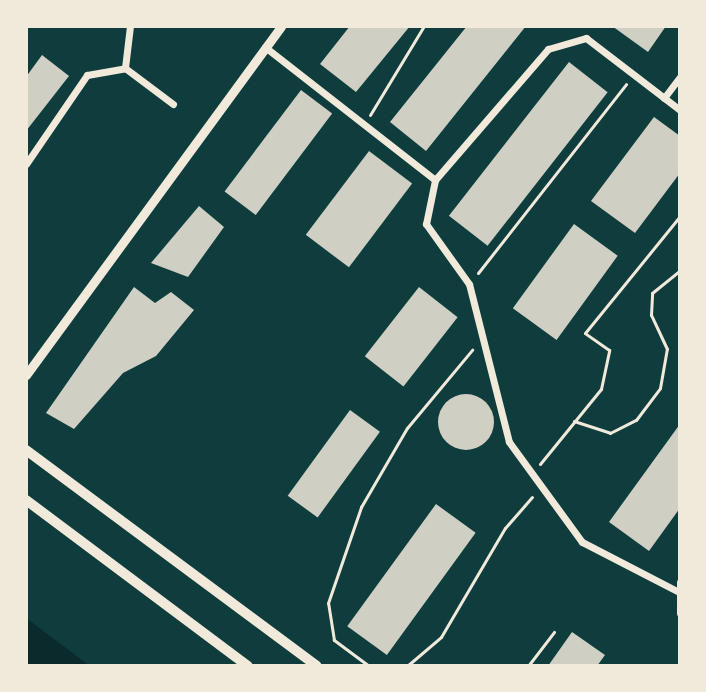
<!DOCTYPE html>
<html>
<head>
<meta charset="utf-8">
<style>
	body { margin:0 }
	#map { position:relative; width:706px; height:692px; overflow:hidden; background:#0f3d3e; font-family:Cabin,sans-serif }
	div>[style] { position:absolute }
	.water>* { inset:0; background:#0a2a2b }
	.building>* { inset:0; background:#cfcfc3; transform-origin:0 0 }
	.round { border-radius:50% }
	.path>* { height:3px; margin:-1.5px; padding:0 1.5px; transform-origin:1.5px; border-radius:1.5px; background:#f1e9da }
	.minor>* { height:7px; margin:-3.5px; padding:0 3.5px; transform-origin:3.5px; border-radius:3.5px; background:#f1e9da }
	.tertiary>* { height:9px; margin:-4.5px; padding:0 4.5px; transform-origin:4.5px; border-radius:4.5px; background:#f1e9da }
	.secondary>* { height:10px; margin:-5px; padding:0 5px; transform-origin:5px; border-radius:5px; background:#f1e9da }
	span { translate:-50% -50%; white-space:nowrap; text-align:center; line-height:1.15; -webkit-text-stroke:6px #f1e9da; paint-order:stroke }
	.frame { position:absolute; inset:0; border:28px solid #f1e9da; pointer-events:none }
</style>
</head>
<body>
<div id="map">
	<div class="water">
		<i style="clip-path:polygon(26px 618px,90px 666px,26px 666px)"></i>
	</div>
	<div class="building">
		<i style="clip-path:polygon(350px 26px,410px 26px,356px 92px,320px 64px)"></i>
		<i style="clip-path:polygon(467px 26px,526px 26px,426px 151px,390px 122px)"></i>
		<i style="clip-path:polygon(612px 26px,666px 26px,648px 52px)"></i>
		<i style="clip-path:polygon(42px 55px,69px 76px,26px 131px,26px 77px)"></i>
		<i style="left:569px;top:62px;width:49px;height:195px;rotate:38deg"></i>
		<i style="left:301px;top:90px;width:39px;height:127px;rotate:37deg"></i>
		<i style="clip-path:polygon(654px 117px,680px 136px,680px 173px,635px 233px,591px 201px)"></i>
		<i style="left:369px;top:151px;width:54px;height:105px;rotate:37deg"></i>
		<i style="clip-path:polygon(199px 206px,224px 227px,188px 277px,151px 263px)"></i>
		<i style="left:574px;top:224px;width:54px;height:104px;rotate:36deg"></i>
		<i style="clip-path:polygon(134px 287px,155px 303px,171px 292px,194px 310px,156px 356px,123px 373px,74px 429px,46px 413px)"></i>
		<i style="left:419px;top:287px;width:49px;height:88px;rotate:38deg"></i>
		<i class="round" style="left:438px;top:394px;width:56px;height:56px"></i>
		<i style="left:350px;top:410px;width:37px;height:106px;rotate:36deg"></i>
		<i style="clip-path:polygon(680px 424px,680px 508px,649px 551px,609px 522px)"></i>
		<i style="left:436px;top:504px;width:49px;height:151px;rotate:36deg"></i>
		<i style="clip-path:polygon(572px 632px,605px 655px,597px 666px,548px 666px)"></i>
	</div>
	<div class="path">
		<i style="left:370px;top:115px;width:104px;rotate:-58.8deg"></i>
		<i style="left:478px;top:273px;width:240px;rotate:-51.9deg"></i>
		<i style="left:574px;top:421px;width:38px;rotate:18deg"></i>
		<i style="left:610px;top:433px;width:29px;rotate:-27deg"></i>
		<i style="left:636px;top:420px;width:40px;rotate:-53deg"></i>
		<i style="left:660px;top:388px;width:40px;rotate:-80deg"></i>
		<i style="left:667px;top:349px;width:38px;rotate:-115deg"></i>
		<i style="left:651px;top:315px;width:22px;rotate:-87deg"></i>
		<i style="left:652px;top:293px;width:36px;rotate:-39deg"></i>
		<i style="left:540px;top:464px;width:97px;rotate:-50.9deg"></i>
		<i style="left:601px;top:389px;width:40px;rotate:-78deg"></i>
		<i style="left:609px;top:350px;width:29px;rotate:-145deg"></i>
		<i style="left:585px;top:333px;width:151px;rotate:-50.9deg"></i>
		<i style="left:369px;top:666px;width:44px;rotate:-143.4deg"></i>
		<i style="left:334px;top:640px;width:37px;rotate:-99deg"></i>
		<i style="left:328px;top:603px;width:102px;rotate:-71deg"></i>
		<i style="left:361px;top:507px;width:91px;rotate:-59.8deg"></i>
		<i style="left:407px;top:428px;width:102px;rotate:-50.2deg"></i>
		<i style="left:407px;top:666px;width:45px;rotate:-40.5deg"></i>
		<i style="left:441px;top:637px;width:126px;rotate:-59.6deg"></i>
		<i style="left:505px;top:528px;width:41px;rotate:-48.9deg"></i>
		<i style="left:528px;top:666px;width:43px;rotate:-52.6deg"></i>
	</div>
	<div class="minor">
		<i style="left:130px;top:26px;width:42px;rotate:96.8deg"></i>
		<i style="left:125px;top:68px;width:60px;rotate:36.9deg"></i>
		<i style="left:265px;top:47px;width:216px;rotate:38deg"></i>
		<i style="left:664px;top:98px;width:26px;rotate:-53deg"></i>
		<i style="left:26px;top:164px;width:108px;rotate:-55.6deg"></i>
		<i style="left:87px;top:75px;width:39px;rotate:-10deg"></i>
		<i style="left:680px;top:582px;width:31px;rotate:90deg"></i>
		<i style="left:677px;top:591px;width:107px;rotate:-152.7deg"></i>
		<i style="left:582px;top:542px;width:124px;rotate:-126.1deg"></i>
		<i style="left:509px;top:442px;width:163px;rotate:-104.2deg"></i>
		<i style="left:469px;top:284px;width:74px;rotate:-125.6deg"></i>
		<i style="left:426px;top:224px;width:45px;rotate:-78.4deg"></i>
		<i style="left:435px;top:180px;width:173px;rotate:-49.2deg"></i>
		<i style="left:548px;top:49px;width:40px;rotate:-16deg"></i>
		<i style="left:586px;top:38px;width:118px;rotate:37.5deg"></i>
	</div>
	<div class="tertiary">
		<i style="left:26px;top:375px;width:432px;rotate:-53.8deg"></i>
	</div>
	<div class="secondary">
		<i style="left:26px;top:450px;width:362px;rotate:36.6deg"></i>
		<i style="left:26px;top:500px;width:277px;rotate:36.8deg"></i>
	</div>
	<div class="frame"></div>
</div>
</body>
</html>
